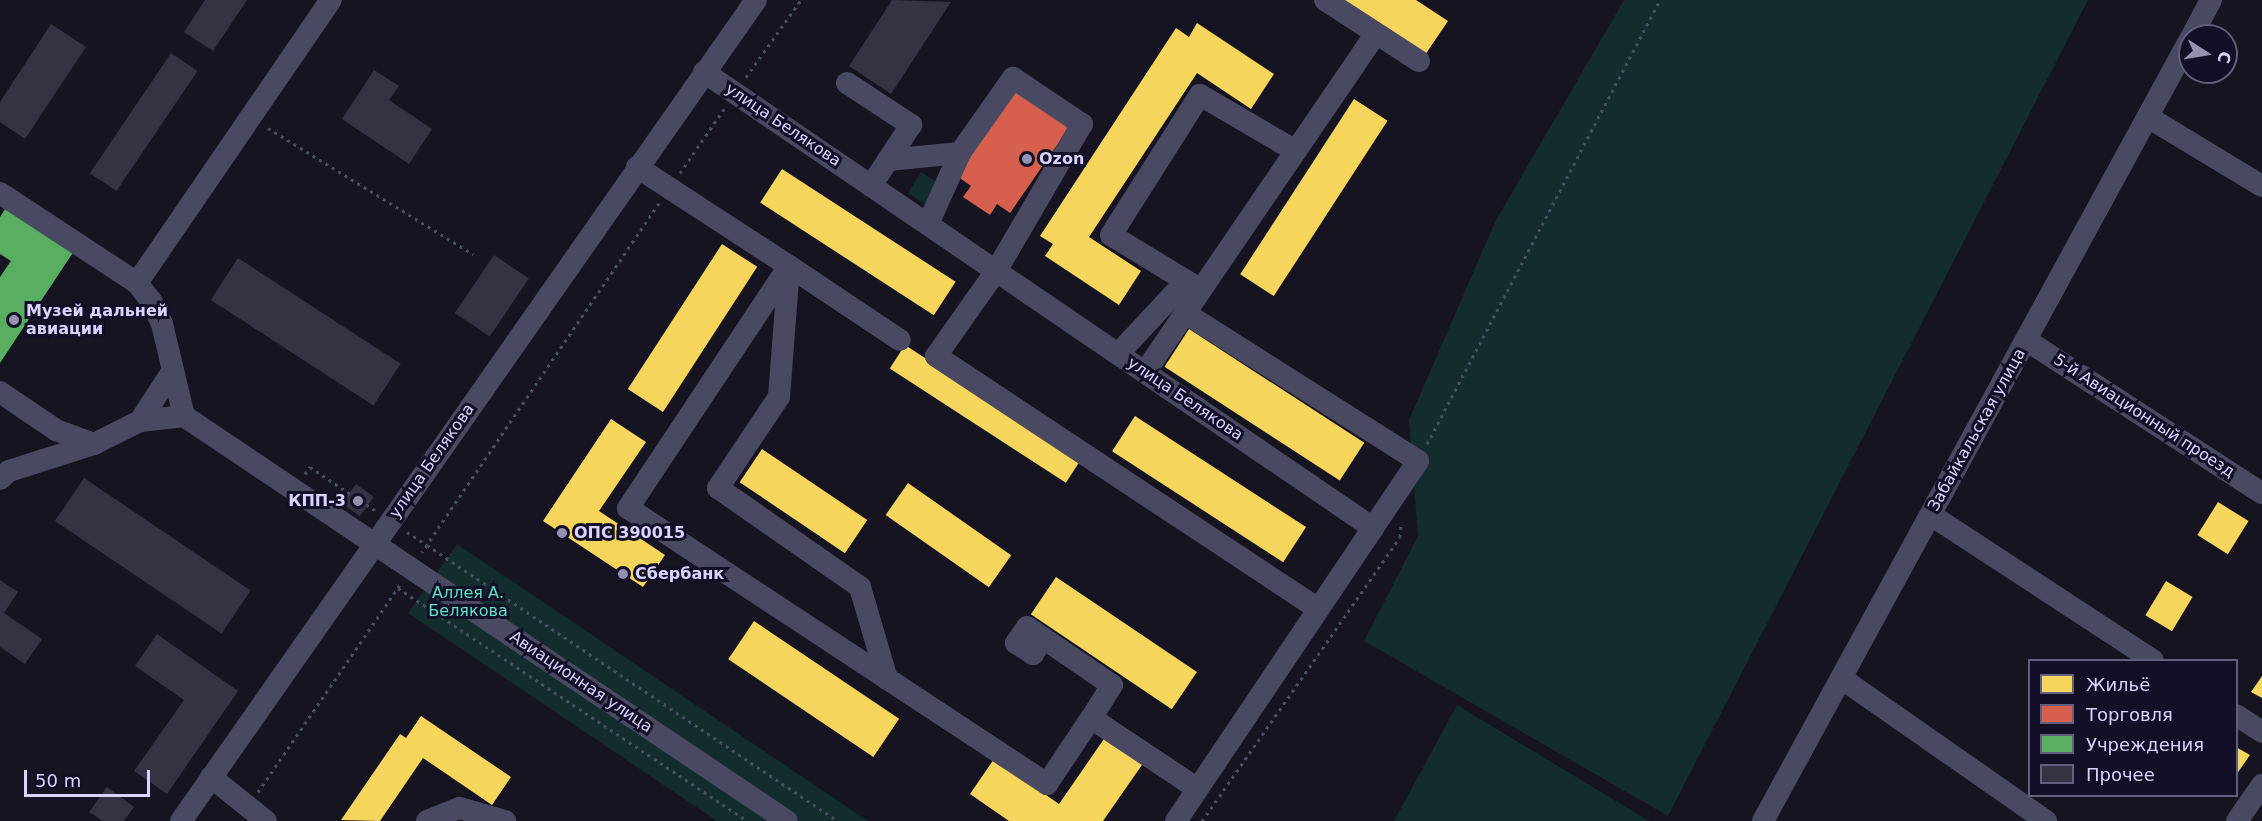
<!DOCTYPE html>
<html>
<head>
<meta charset="utf-8">
<style>
	body { margin:0 }
	#map { position:relative; width:2262px; height:821px; overflow:hidden; background:#161421; font-family:"DejaVu Sans",sans-serif }
	div>[style] { position:absolute }
	.green>* { inset:0; background:#132c2d; transform-origin:0 0 }
	.homes>* { inset:0; background:#f6d55c; transform-origin:0 0 }
	.shops>* { inset:0; background:#d6604d }
	.public>* { inset:0; background:#5aae61 }
	.building>* { inset:0; background:#343243; transform-origin:0 0 }
	.path>* { height:3px; margin-top:-1.5px; transform-origin:0; background:repeating-linear-gradient(90deg,#44505f 0 3px,transparent 0 7.5px) }
	.minor>* { height:22px; margin:-11px; padding:0 11px; transform-origin:11px; border-radius:11px; background:#4a4962 }
	.dots>* { width:16px; height:16px; translate:-50% -50%; box-sizing:border-box; border:3px solid #130f26; border-radius:50% }
	span { translate:-50% -50%; white-space:nowrap; text-align:center; line-height:1.15; -webkit-text-stroke:6px #130f26; paint-order:stroke }
	.street-label { font-size:16px; color:#d9d4ff }
	.poi-label { font-size:16px; color:#d9d4ff; font-weight:700 }
	.left { translate:0 -50%; text-align:left }
	.right { translate:-100% -50%; text-align:right }
	.park-label { font-size:16px; color:#5fe0c0 }
	.legend { position:absolute; left:2028px; top:659px; width:210px; height:138px; box-sizing:border-box; background:#130f26; border:2px solid #625e7d; margin:0; padding:8px 10px; list-style:none; font-size:18px; color:#d9d4ff }
	.legend li { display:flex; align-items:center; gap:12px; height:30px }
	.legend b { width:30px; border:2px solid #625e7d }
	.north { position:absolute; left:2178px; top:24px; width:60px; height:60px; box-sizing:border-box; background:#130f26; border:2px solid #625e7d; border-radius:50%; rotate:102deg; font-size:16px; font-weight:700; line-height:24px; text-align:center; color:#d9d4ff }
	.north::after { content:''; display:block; margin:auto; width:21px; height:27px; background:#9591b1; clip-path:polygon(50% 0,100% 100%,50% 72%,0 100%) }
	.scale { position:absolute; left:24px; top:770px; width:126px; height:27px; box-sizing:border-box; border:3px solid #d9d4ff; border-top:0; padding-left:8px; font-size:18px; line-height:21px; white-space:nowrap; color:#d9d4ff; -webkit-text-stroke:4px #130f26; paint-order:stroke }
</style>
</head>
<body>
<div id="map">
	<div class="green">
		<i style="clip-path:polygon(1624px 0,2088px 0,1668px 816px,1364px 641px,1418px 536px,1409px 420px,1496px 220px)"></i>
		<i style="left:921px;top:172px;width:22px;height:25px;rotate:32deg"></i>
		<i style="clip-path:polygon(457px 544px,868px 821px,717px 821px,408px 613px)"></i>
		<i style="clip-path:polygon(1457px 705px,1649px 821px,1394px 821px)"></i>
	</div>
	<div class="homes">
		<i style="clip-path:polygon(1336px 0,1416px 0,1448px 21px,1423px 58px)"></i>
		<i style="clip-path:polygon(1197px 23px,1274px 74px,1251px 109px,1197px 73px,1089px 237px,1141px 271px,1119px 305px,1045px 256px,1053px 244px,1040px 236px,1176px 28px,1189px 37px)"></i>
		<i style="left:1354px;top:99px;width:40px;height:209px;rotate:33deg"></i>
		<i style="left:782px;top:169px;width:207px;height:40px;rotate:33deg"></i>
		<i style="left:722px;top:244px;width:42px;height:173px;rotate:33deg"></i>
		<i style="left:1189px;top:329px;width:209px;height:45px;rotate:33deg"></i>
		<i style="left:905px;top:345px;width:210px;height:28px;rotate:33deg"></i>
		<i style="left:1135px;top:416px;width:204px;height:42px;rotate:33deg"></i>
		<i style="clip-path:polygon(611px 419px,646px 442px,599px 511px,665px 555px,643px 587px,543px 521px)"></i>
		<i style="left:762px;top:449px;width:127px;height:40px;rotate:34deg"></i>
		<i style="left:908px;top:483px;width:126px;height:39px;rotate:35deg"></i>
		<i style="left:2218px;top:502px;width:36px;height:39px;rotate:32deg"></i>
		<i style="left:1056px;top:577px;width:170px;height:45px;rotate:34deg"></i>
		<i style="left:2166px;top:581px;width:31px;height:40px;rotate:31deg"></i>
		<i style="left:754px;top:621px;width:175px;height:46px;rotate:34deg"></i>
		<i style="clip-path:polygon(2262px 676px,2262px 698px,2251px 692px)"></i>
		<i style="clip-path:polygon(421px 716px,511px 777px,492px 805px,423px 758px,380px 821px,341px 820px,400px 734px,406px 738px)"></i>
		<i style="clip-path:polygon(1106px 736px,1144px 762px,1103px 821px,1009px 821px,970px 794px,994px 759px,1059px 804px)"></i>
		<i style="clip-path:polygon(2236px 747px,2250px 755px,2236px 775px)"></i>
	</div>
	<div class="shops">
		<i style="clip-path:polygon(1016px 88px,1071px 125px,1010px 213px,997px 204px,990px 215px,963px 197px,971px 186px,957px 176px)"></i>
	</div>
	<div class="public">
		<i style="clip-path:polygon(7px 206px,74px 251px,0 363px,0 277px,11px 261px,0 254px,0 217px)"></i>
	</div>
	<div class="building">
		<i style="clip-path:polygon(205px 0,247px 0,213px 51px,184px 32px)"></i>
		<i style="clip-path:polygon(892px 0,951px 2px,891px 94px,849px 66px)"></i>
		<i style="clip-path:polygon(51px 24px,86px 47px,25px 139px,0 122px,0 102px)"></i>
		<i style="left:171px;top:53px;width:32px;height:145px;rotate:34deg"></i>
		<i style="clip-path:polygon(374px 70px,399px 86px,389px 100px,432px 129px,409px 164px,342px 119px)"></i>
		<i style="left:494px;top:255px;width:42px;height:70px;rotate:34deg"></i>
		<i style="left:238px;top:258px;width:194px;height:50px;rotate:33deg"></i>
		<i style="left:84px;top:478px;width:201px;height:52px;rotate:34deg"></i>
		<i style="left:356px;top:484px;width:22px;height:24px;rotate:36deg"></i>
		<i style="clip-path:polygon(0 580px,18px 592px,4px 613px,42px 639px,25px 664px,0 647px)"></i>
		<i style="clip-path:polygon(157px 634px,238px 691px,167px 794px,134px 771px,184px 700px,135px 666px)"></i>
		<i style="clip-path:polygon(107px 787px,134px 807px,124px 821px,103px 821px,89px 812px)"></i>
	</div>
	<div class="path">
		<i style="left:746px;top:77px;width:95px;rotate:-54.5deg"></i>
		<i style="left:268px;top:128px;width:241px;rotate:31.6deg"></i>
		<i style="left:680px;top:173px;width:78px;rotate:-55.5deg"></i>
		<i style="left:659px;top:203px;width:413px;rotate:124.2deg"></i>
		<i style="left:427px;top:545px;width:495px;rotate:33.9deg"></i>
		<i style="left:1427px;top:444px;width:501px;rotate:-62.31deg"></i>
		<i style="left:305px;top:474px;width:9px;rotate:-54deg"></i>
		<i style="left:310px;top:467px;width:79px;rotate:33.7deg"></i>
		<i style="left:407px;top:532px;width:24px;rotate:33deg"></i>
		<i style="left:427px;top:545px;width:9px;rotate:126deg"></i>
		<i style="left:398px;top:588px;width:420px;rotate:33.7deg"></i>
		<i style="left:258px;top:792px;width:251px;rotate:-55.6deg"></i>
		<i style="left:1202px;top:821px;width:346px;rotate:-55.1deg"></i>
		<i style="left:1400px;top:537px;width:15px;rotate:-86deg"></i>
	</div>
	<div class="minor">
		<i style="left:1325px;top:0;width:112px;rotate:33deg"></i>
		<i style="left:2192px;top:36px;width:41px;rotate:-62.2deg"></i>
		<i style="left:704px;top:72px;width:810px;rotate:34.28deg"></i>
		<i style="left:1373px;top:528px;width:353px;rotate:123.9deg"></i>
		<i style="left:847px;top:83px;width:77px;rotate:33.3deg"></i>
		<i style="left:911px;top:125px;width:73px;rotate:123.3deg"></i>
		<i style="left:2148px;top:117px;width:133px;rotate:31.2deg"></i>
		<i style="left:888px;top:160px;width:72px;rotate:-5.6deg"></i>
		<i style="left:637px;top:167px;width:181px;rotate:33.1deg"></i>
		<i style="left:789px;top:266px;width:291px;rotate:123.6deg"></i>
		<i style="left:628px;top:508px;width:502px;rotate:33.37deg"></i>
		<i style="left:1047px;top:784px;width:79px;rotate:-56.3deg"></i>
		<i style="left:1091px;top:718px;width:128px;rotate:33.6deg"></i>
		<i style="left:0;top:193px;width:164px;rotate:33.3deg"></i>
		<i style="left:137px;top:283px;width:23px;rotate:52deg"></i>
		<i style="left:151px;top:301px;width:25px;rotate:64deg"></i>
		<i style="left:162px;top:324px;width:95px;rotate:76.6deg"></i>
		<i style="left:184px;top:416px;width:44px;rotate:173.5deg"></i>
		<i style="left:928px;top:224px;width:78px;rotate:-65.7deg"></i>
		<i style="left:960px;top:153px;width:92px;rotate:-54.8deg"></i>
		<i style="left:1013px;top:78px;width:83px;rotate:33.7deg"></i>
		<i style="left:1082px;top:124px;width:170px;rotate:120.3deg"></i>
		<i style="left:996px;top:271px;width:104px;rotate:125.2deg"></i>
		<i style="left:936px;top:356px;width:458px;rotate:33.5deg"></i>
		<i style="left:137px;top:283px;width:343px;rotate:-55.6deg"></i>
		<i style="left:1201px;top:290px;width:105px;rotate:-148.6deg"></i>
		<i style="left:1111px;top:235px;width:166px;rotate:-57.6deg"></i>
		<i style="left:1200px;top:95px;width:109px;rotate:30.3deg"></i>
		<i style="left:1185px;top:313px;width:276px;rotate:32.4deg"></i>
		<i style="left:1418px;top:461px;width:81px;rotate:123.9deg"></i>
		<i style="left:2026px;top:340px;width:281px;rotate:33deg"></i>
		<i style="left:1118px;top:354px;width:100px;rotate:-47deg"></i>
		<i style="left:1145px;top:372px;width:408px;rotate:-55.7deg"></i>
		<i style="left:0;top:392px;width:68px;rotate:34.2deg"></i>
		<i style="left:56px;top:430px;width:40px;rotate:20.2deg"></i>
		<i style="left:94px;top:444px;width:51px;rotate:-26.6deg"></i>
		<i style="left:140px;top:421px;width:57px;rotate:-57.1deg"></i>
		<i style="left:184px;top:416px;width:726px;rotate:33.89deg"></i>
		<i style="left:0;top:479px;width:12px;rotate:-42deg"></i>
		<i style="left:9px;top:471px;width:89px;rotate:-17.6deg"></i>
		<i style="left:1931px;top:515px;width:265px;rotate:33.2deg"></i>
		<i style="left:1043px;top:638px;width:19px;rotate:122deg"></i>
		<i style="left:1033px;top:654px;width:20px;rotate:-147deg"></i>
		<i style="left:1016px;top:643px;width:19px;rotate:-55deg"></i>
		<i style="left:1027px;top:627px;width:103px;rotate:34.3deg"></i>
		<i style="left:1112px;top:685px;width:39px;rotate:122deg"></i>
		<i style="left:1841px;top:678px;width:250px;rotate:34.9deg"></i>
		<i style="left:887px;top:679px;width:96px;rotate:-106.4deg"></i>
		<i style="left:860px;top:587px;width:173px;rotate:-145.1deg"></i>
		<i style="left:718px;top:488px;width:110px;rotate:-56.2deg"></i>
		<i style="left:779px;top:397px;width:131px;rotate:-85.6deg"></i>
		<i style="left:789px;top:266px;width:133px;rotate:33.7deg"></i>
		<i style="left:2236px;top:715px;width:31px;rotate:33deg"></i>
		<i style="left:211px;top:777px;width:70px;rotate:38.7deg"></i>
		<i style="left:181px;top:821px;width:1002px;rotate:-54.99deg"></i>
		<i style="left:427px;top:821px;width:35px;rotate:-22deg"></i>
		<i style="left:460px;top:808px;width:47px;rotate:16.1deg"></i>
		<i style="left:1763px;top:821px;width:891px;rotate:-61.36deg"></i>
		<i style="left:2237px;top:821px;width:44px;rotate:-55.2deg"></i>
	</div>
	<div class="dots">
		<i style="left:1027px;top:159px;background:#9591b1"></i>
		<i style="left:14px;top:320px;background:#9591b1"></i>
		<i style="left:358px;top:501px;background:#9591b1"></i>
		<i style="left:562px;top:533px;background:#9591b1"></i>
		<i style="left:623px;top:574px;background:#9591b1"></i>
	</div>
	<div class="street-label">
		<span style="left:783px;top:125px;rotate:34deg">улица Белякова</span>
		<span style="left:1185px;top:399px;rotate:34deg">улица Белякова</span>
		<span style="left:2144px;top:416px;rotate:33deg">5-й Авиационный проезд</span>
		<span style="left:1977px;top:430px;rotate:-61deg">Забайкальская улица</span>
		<span style="left:432px;top:461px;rotate:-55deg">улица Белякова</span>
		<span style="left:581px;top:682px;rotate:34deg">Авиационная улица</span>
	</div>
	<div class="poi-label">
		<span class="left" style="left:1039px;top:159px">Ozon</span>
		<span class="left" style="left:26px;top:320px">Музей дальней<br>авиации</span>
		<span class="right" style="left:346px;top:501px">КПП-3</span>
		<span class="left" style="left:574px;top:533px">ОПС 390015</span>
		<span class="left" style="left:635px;top:574px">Сбербанк</span>
	</div>
	<div class="park-label">
		<span style="left:468px;top:602px">Аллея А.<br>Белякова</span>
	</div>
	<ul class="legend">
	<li><b style="height:16px;background:#f6d55c"></b>Жильё</li>
	<li><b style="height:16px;background:#d6604d"></b>Торговля</li>
	<li><b style="height:16px;background:#5aae61"></b>Учреждения</li>
	<li><b style="height:16px;background:#343243"></b>Прочее</li>
	</ul>
	<div class="north">С</div>
	<div class="scale">50 m</div>
</div>
</body>
</html>
